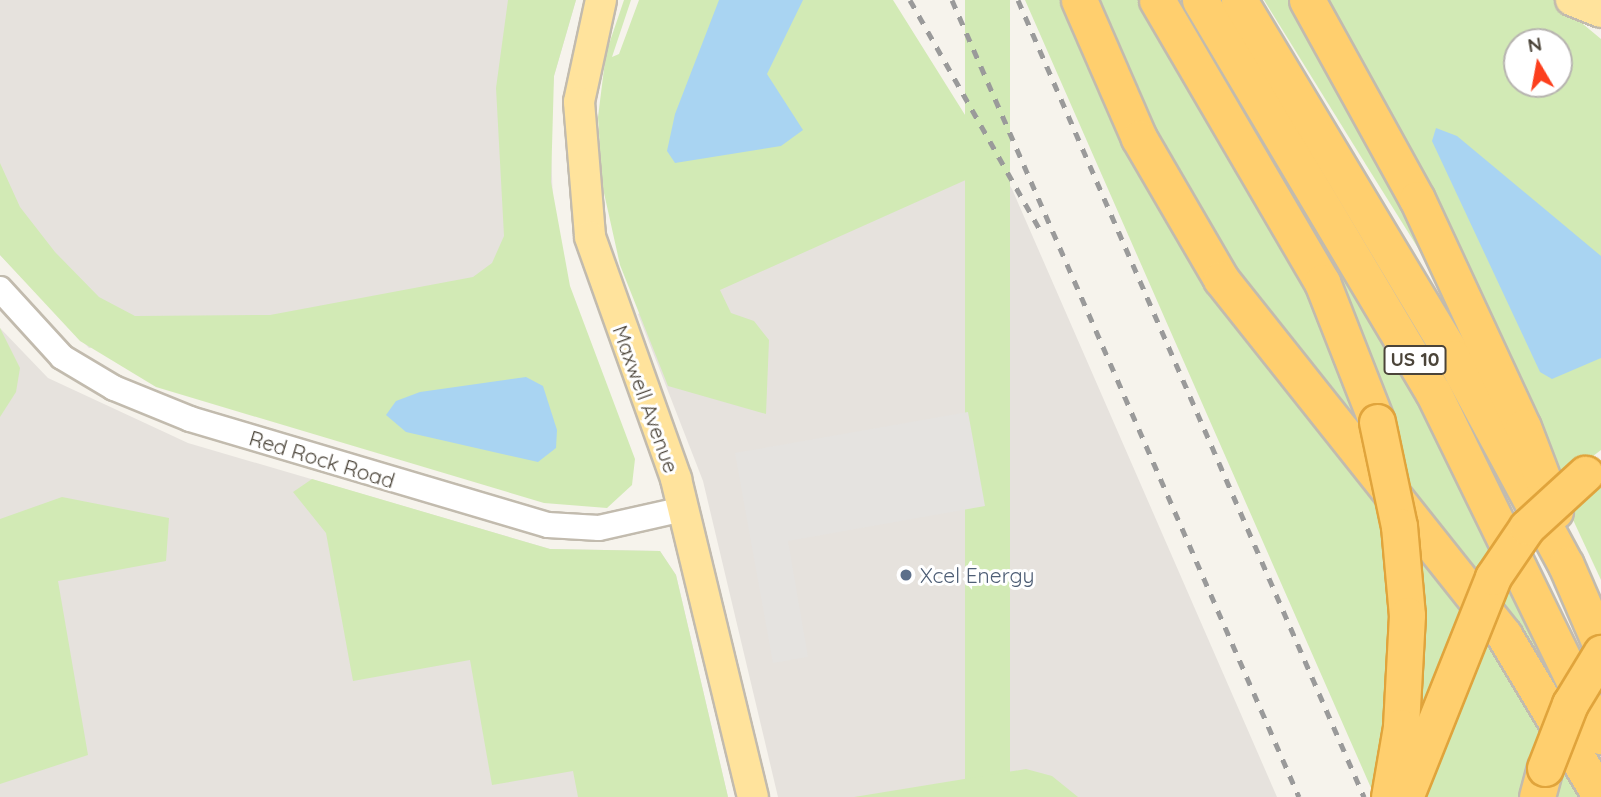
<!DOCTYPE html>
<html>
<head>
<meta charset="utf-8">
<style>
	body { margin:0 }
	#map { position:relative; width:1601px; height:797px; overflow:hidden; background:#f6f3ec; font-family:Quicksand,sans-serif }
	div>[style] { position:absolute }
	.industrial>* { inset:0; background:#e6e2dd }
	.green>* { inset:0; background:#d2eab5; transform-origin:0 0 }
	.parking>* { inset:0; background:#e5e3e0 }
	.water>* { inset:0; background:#a9d4f2 }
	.roads { filter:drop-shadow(2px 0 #c2bbae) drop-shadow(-2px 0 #c2bbae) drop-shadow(0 2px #c2bbae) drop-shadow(0 -2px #c2bbae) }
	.minor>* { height:24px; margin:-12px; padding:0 12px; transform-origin:12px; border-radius:12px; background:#fff }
	.major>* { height:30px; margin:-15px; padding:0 15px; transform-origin:15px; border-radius:15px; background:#ffe39c }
	.highway>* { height:35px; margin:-17.5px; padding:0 17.5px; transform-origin:17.5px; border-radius:17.5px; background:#ffcf6e }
	.rail>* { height:5px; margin-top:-2.5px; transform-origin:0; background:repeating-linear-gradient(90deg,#9a9a9a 0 9px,transparent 0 18px) }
	.bridges { filter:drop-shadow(2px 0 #e0a43c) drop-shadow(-2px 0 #e0a43c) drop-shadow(0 2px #e0a43c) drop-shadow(0 -2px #e0a43c) }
	.highway-bridge>* { height:35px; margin:-17.5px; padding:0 17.5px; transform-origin:17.5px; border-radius:17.5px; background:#ffcf6e }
	.dots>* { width:19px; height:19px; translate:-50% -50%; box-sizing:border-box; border:4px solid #fff; border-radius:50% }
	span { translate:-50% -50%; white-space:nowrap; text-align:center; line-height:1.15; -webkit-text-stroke:6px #fff; paint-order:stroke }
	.shield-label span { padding:2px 5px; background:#fff; border:2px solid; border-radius:5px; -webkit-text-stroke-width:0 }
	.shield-label { font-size:19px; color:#4b4439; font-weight:700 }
	.street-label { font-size:21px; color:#4b4439 }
	.service-label { font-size:21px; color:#4e5e75 }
	.left { translate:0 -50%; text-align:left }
	.north { position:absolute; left:1503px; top:28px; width:70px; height:70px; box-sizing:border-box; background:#fff; border:2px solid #b7b4b0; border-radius:50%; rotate:350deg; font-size:19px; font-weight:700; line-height:28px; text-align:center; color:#4b4439 }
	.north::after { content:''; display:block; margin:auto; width:24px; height:32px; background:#fc3f1d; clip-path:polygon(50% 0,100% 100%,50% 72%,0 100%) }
</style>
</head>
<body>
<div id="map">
	<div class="industrial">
		<i style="clip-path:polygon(0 0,576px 0,554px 76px,550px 123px,553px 203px,567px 274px,89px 348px,0 255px)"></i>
		<i style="clip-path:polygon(990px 155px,1012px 189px,1277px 797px,778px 797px,703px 481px,638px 314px)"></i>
		<i style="clip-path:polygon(0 328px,48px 378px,188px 443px,550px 549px,660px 551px,676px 575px,728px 797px,0 797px)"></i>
	</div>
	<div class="green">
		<i style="clip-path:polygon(508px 0,576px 0,554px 76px,551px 182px,570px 286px,635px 459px,632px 485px,607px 508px,544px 503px,156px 387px,80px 341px,0 255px,0 163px,20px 207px,55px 252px,99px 297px,135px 316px,270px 315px,473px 277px,492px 263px,504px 236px,496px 88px)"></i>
		<i style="clip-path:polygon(624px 0,631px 0,612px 57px,619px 54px,639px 0,893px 0,997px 166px,720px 290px,731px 313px,754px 321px,769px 340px,766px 414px,668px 386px,620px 265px,602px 184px,598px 117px,606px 53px)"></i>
		<i style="left:965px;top:0;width:45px;height:868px"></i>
		<i style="clip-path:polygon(1025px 0,1063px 0,1105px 98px,1380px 490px,1394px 657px,1375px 797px)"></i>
		<i style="clip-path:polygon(1088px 0,1147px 0,1304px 268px,1374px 462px,1235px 288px)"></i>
		<i style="clip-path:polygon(1168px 0,1180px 0,1419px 400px,1497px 551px,1475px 585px,1432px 531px,1402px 475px)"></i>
		<i style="clip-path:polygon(1264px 0,1293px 0,1448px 296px,1368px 168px)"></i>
		<i style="clip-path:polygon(evenodd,1314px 0,1554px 0,1601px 39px,1601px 450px,1556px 484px,1314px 0,1517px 42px,1559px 42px,1559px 84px,1517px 84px,1517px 42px)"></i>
		<i style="clip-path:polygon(0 328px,20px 368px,16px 392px,0 417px)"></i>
		<i style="clip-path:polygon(312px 479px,550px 549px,660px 551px,676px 575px,728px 797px,578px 797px,573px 771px,492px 785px,470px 660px,353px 681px,326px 533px,293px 492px)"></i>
		<i style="clip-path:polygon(1601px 481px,1601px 580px,1568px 509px)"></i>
		<i style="clip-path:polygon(62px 497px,169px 518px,166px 561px,58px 581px,88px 755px,0 784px,0 519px)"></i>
		<i style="clip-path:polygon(1411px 528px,1469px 598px,1415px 742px)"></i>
		<i style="clip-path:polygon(1511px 577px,1564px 693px,1558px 706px,1492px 609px)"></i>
		<i style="clip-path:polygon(1486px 622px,1551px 720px,1522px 797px,1421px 797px)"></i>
		<i style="clip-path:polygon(1567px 748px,1594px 797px,1552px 797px)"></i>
		<i style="clip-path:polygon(1026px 769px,1052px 776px,1078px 797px,854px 797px)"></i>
	</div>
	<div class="parking">
		<i style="clip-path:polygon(968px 412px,985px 506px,788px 541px,808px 657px,773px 663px,735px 453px)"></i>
	</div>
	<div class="water">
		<i style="clip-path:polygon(719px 0,803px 0,767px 74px,803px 130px,781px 146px,675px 163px,667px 151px,675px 114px)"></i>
		<i style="clip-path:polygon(1436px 128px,1457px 136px,1601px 256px,1601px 358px,1552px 379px,1540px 372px,1432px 141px)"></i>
		<i style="clip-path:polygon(526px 377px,543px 386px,557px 430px,556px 448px,538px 462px,406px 432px,386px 415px,396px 401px,420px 392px)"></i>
	</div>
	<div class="roads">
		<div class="minor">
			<i style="left:0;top:289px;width:92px;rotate:47.6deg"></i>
			<i style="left:62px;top:357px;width:61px;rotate:30.8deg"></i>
			<i style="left:114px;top:388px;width:82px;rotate:22.2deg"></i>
			<i style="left:190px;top:419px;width:373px;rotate:16.5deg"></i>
			<i style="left:548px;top:525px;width:51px;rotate:3.4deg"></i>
			<i style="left:599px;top:528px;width:86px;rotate:-12.7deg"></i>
		</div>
		<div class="major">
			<i style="left:601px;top:0;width:104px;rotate:102.2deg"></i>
			<i style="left:579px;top:102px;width:135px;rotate:85.3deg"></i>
			<i style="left:590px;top:237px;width:257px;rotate:70.4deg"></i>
			<i style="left:676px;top:479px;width:327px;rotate:76.4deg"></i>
			<i style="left:1571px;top:0;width:32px;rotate:22deg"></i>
		</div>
		<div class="highway">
			<i style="left:1079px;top:0;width:150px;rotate:66.5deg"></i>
			<i style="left:1139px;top:138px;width:163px;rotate:59.8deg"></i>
			<i style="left:1221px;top:279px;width:455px;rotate:51.5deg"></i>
			<i style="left:1504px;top:635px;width:189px;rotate:59.1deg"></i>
			<i style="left:1157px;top:0;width:327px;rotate:59.7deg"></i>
			<i style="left:1322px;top:282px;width:150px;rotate:68.6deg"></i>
			<i style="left:1200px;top:0;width:456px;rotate:59.3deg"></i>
			<i style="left:1433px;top:392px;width:383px;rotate:64deg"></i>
			<i style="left:1239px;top:0;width:418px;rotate:59deg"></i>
			<i style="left:1454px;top:358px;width:235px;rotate:61.6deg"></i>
			<i style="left:1566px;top:565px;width:88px;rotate:66.6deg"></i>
			<i style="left:1307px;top:0;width:227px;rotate:61.1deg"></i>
			<i style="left:1417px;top:199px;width:251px;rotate:65.1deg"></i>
			<i style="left:1523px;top:427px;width:90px;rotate:69.1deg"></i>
			<i style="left:1537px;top:797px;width:30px;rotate:-75deg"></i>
		</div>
	</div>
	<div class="rail">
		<i style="left:910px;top:0;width:266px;rotate:60.5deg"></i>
		<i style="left:952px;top:0;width:869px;rotate:66.47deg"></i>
		<i style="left:1018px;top:0;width:869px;rotate:66.53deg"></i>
	</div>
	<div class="bridges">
		<div class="highway-bridge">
			<i style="left:1377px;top:422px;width:106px;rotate:78.1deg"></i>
			<i style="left:1399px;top:526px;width:89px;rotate:84.9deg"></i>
			<i style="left:1407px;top:615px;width:112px;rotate:93.1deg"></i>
			<i style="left:1401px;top:727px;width:71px;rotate:99.7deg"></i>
			<i style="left:1545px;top:768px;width:69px;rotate:-68.7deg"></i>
			<i style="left:1570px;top:704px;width:60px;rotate:-58.7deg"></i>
			<i style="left:1406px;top:795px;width:235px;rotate:-68.2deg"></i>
			<i style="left:1493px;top:577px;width:60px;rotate:-55.8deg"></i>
			<i style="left:1527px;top:527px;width:79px;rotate:-42.4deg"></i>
		</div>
	</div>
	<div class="dots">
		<i style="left:906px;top:575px;background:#5c6f8a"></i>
	</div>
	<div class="shield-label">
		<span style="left:1415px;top:360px">US 10</span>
	</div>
	<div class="street-label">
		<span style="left:646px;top:399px;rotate:70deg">Maxwell Avenue</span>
		<span style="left:322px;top:459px;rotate:17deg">Red Rock Road</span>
	</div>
	<div class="service-label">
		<span class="left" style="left:920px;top:575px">Xcel Energy</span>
	</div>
	<div class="north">N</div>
</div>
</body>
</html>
